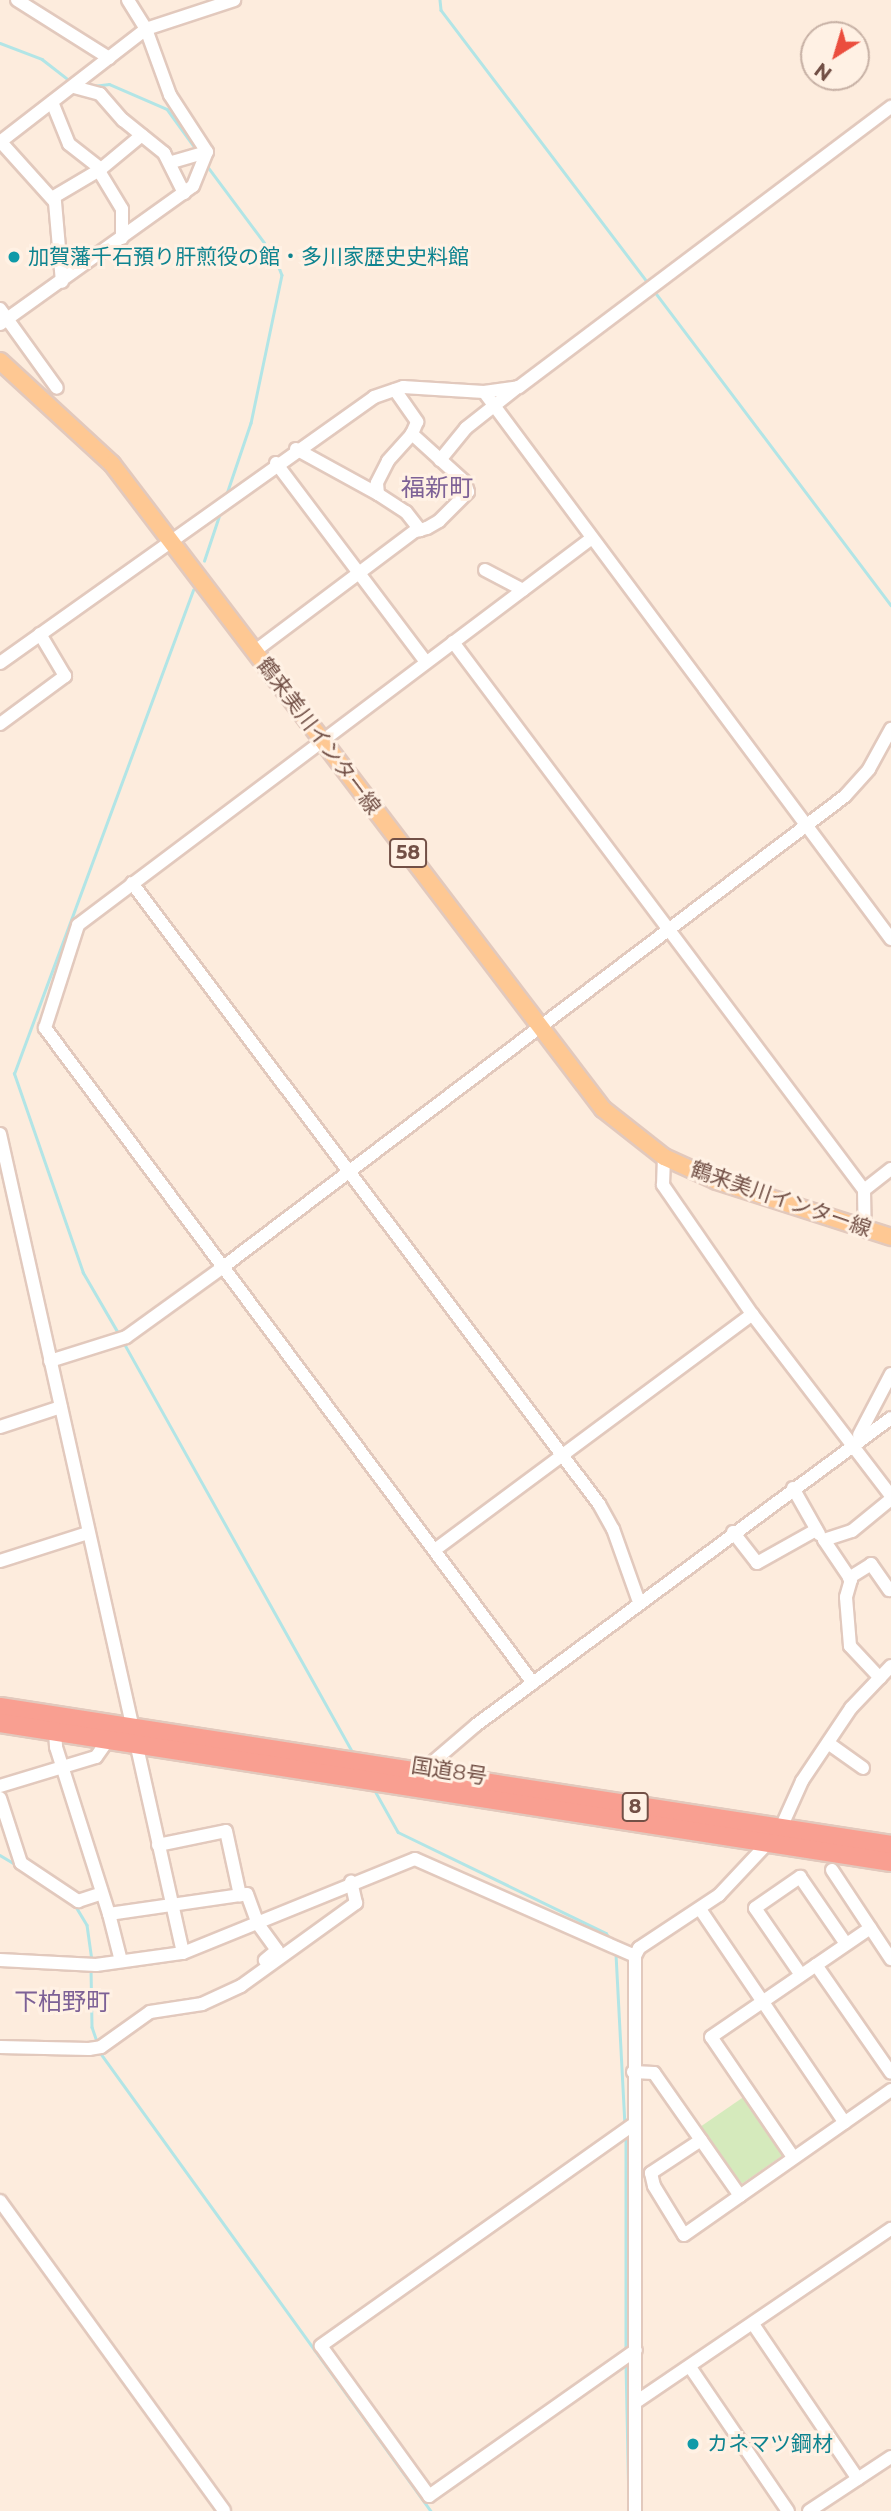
<!DOCTYPE html>
<html>
<head>
<meta charset="utf-8">
<style>
	body { margin:0 }
	#map { position:relative; width:891px; height:2511px; overflow:hidden; background:#fdecdd; font-family:Montserrat,"Noto Sans JP",sans-serif }
	div>[style] { position:absolute }
	.green>* { inset:0; background:#d5eabc }
	.stream>* { height:2.5px; margin:-1.25px; padding:0 1.25px; transform-origin:1.25px; border-radius:1.25px; background:#b2e5e6 }
	.roads { filter:drop-shadow(2px 0 #e2c9bd) drop-shadow(-2px 0 #e2c9bd) drop-shadow(0 2px #e2c9bd) drop-shadow(0 -2px #e2c9bd) }
	.minor>* { height:12px; margin:-6px; padding:0 6px; transform-origin:6px; border-radius:6px; background:#fff }
	.major>* { height:16px; margin:-8px; padding:0 8px; transform-origin:8px; border-radius:8px; background:#fec893 }
	.highway>* { height:18px; margin:-9px; padding:0 9px; transform-origin:9px; border-radius:9px; background:#f99f91 }
	.dots>* { width:19px; height:19px; translate:-50% -50%; box-sizing:border-box; border:4px solid #fff1e4; border-radius:50% }
	span { translate:-50% -50%; white-space:nowrap; text-align:center; line-height:1.15; -webkit-text-stroke:6px #fff1e4; paint-order:stroke }
	.shield-label span { padding:2px 5px; background:#fff1e4; border:2px solid; border-radius:5px; -webkit-text-stroke-width:0 }
	.shield-label { font-size:19px; color:#725046; font-weight:700 }
	.culture-label { font-size:21px; color:#0d838f }
	.left { translate:0 -50%; text-align:left }
	.street-label { font-size:21px; color:#725046 }
	.quarter-label { font-size:24px; color:#7d6196 }
	.north { position:absolute; left:800px; top:21px; width:70px; height:70px; box-sizing:border-box; background:#fff1e4; border:2px solid #c7b1a5; border-radius:50%; rotate:217deg; font-size:19px; font-weight:700; line-height:28px; text-align:center; color:#725046 }
	.north::after { content:''; display:block; margin:auto; width:24px; height:32px; background:#eb4e3e; clip-path:polygon(50% 0,100% 100%,50% 72%,0 100%) }
</style>
</head>
<body>
<div id="map">
	<div class="green">
		<i style="clip-path:polygon(745px 2096px,783px 2150px,782px 2156px,743px 2183px,737px 2182px,700px 2127px)"></i>
	</div>
	<div class="stream">
		<i style="left:440px;top:0;width:10px;rotate:84deg"></i>
		<i style="left:441px;top:10px;width:344px;rotate:52.8deg"></i>
		<i style="left:0;top:43px;width:45px;rotate:20.9deg"></i>
		<i style="left:42px;top:59px;width:36px;rotate:38deg"></i>
		<i style="left:93px;top:86px;width:16px;rotate:-7deg"></i>
		<i style="left:109px;top:84px;width:63px;rotate:23.3deg"></i>
		<i style="left:167px;top:109px;width:44px;rotate:54.2deg"></i>
		<i style="left:208px;top:167px;width:112px;rotate:53.3deg"></i>
		<i style="left:275px;top:257px;width:19px;rotate:69deg"></i>
		<i style="left:282px;top:275px;width:151px;rotate:101.8deg"></i>
		<i style="left:251px;top:423px;width:78px;rotate:108.7deg"></i>
		<i style="left:655px;top:292px;width:392px;rotate:53deg"></i>
		<i style="left:204px;top:561px;width:51px;rotate:-71.6deg"></i>
		<i style="left:119px;top:1335px;width:72px;rotate:-120.1deg"></i>
		<i style="left:83px;top:1273px;width:211px;rotate:-109.1deg"></i>
		<i style="left:14px;top:1074px;width:516px;rotate:-69.7deg"></i>
		<i style="left:124px;top:1343px;width:473px;rotate:60.8deg"></i>
		<i style="left:374px;top:1789px;width:49px;rotate:60.8deg"></i>
		<i style="left:398px;top:1832px;width:231px;rotate:25.9deg"></i>
		<i style="left:606px;top:1933px;width:10px;rotate:53deg"></i>
		<i style="left:0;top:1855px;width:17px;rotate:31deg"></i>
		<i style="left:75px;top:1905px;width:23px;rotate:59deg"></i>
		<i style="left:87px;top:1925px;width:36px;rotate:82deg"></i>
		<i style="left:616px;top:1954px;width:171px;rotate:87deg"></i>
		<i style="left:91px;top:1968px;width:59px;rotate:89deg"></i>
		<i style="left:92px;top:2027px;width:18px;rotate:71deg"></i>
		<i style="left:99px;top:2051px;width:567px;rotate:54.18deg"></i>
		<i style="left:626px;top:2135px;width:218px;rotate:90deg"></i>
		<i style="left:626px;top:2363px;width:147px;rotate:88.8deg"></i>
	</div>
	<div class="roads">
		<div class="minor">
			<i style="left:17px;top:0;width:109px;rotate:32.2deg"></i>
			<i style="left:74px;top:87px;width:27px;rotate:15deg"></i>
			<i style="left:100px;top:94px;width:35px;rotate:49deg"></i>
			<i style="left:123px;top:120px;width:53px;rotate:38.8deg"></i>
			<i style="left:164px;top:153px;width:45px;rotate:63.4deg"></i>
			<i style="left:52px;top:102px;width:45px;rotate:68deg"></i>
			<i style="left:69px;top:144px;width:41px;rotate:38deg"></i>
			<i style="left:0;top:141px;width:82px;rotate:48deg"></i>
			<i style="left:55px;top:202px;width:80px;rotate:85deg"></i>
			<i style="left:0;top:142px;width:185px;rotate:-37.7deg"></i>
			<i style="left:146px;top:29px;width:93px;rotate:-18.2deg"></i>
			<i style="left:172px;top:162px;width:36px;rotate:-16deg"></i>
			<i style="left:99px;top:171px;width:44px;rotate:58.8deg"></i>
			<i style="left:122px;top:209px;width:29px;rotate:90deg"></i>
			<i style="left:52px;top:198px;width:57px;rotate:-30.6deg"></i>
			<i style="left:101px;top:169px;width:53px;rotate:-39.7deg"></i>
			<i style="left:0;top:309px;width:97px;rotate:54.2deg"></i>
			<i style="left:0;top:324px;width:237px;rotate:-35.6deg"></i>
			<i style="left:193px;top:186px;width:37px;rotate:-68deg"></i>
			<i style="left:207px;top:152px;width:68px;rotate:-123deg"></i>
			<i style="left:170px;top:95px;width:70px;rotate:-110deg"></i>
			<i style="left:146px;top:29px;width:34px;rotate:-122deg"></i>
			<i style="left:395px;top:390px;width:39px;rotate:55deg"></i>
			<i style="left:417px;top:422px;width:13px;rotate:113deg"></i>
			<i style="left:484px;top:392px;width:682px;rotate:53.35deg"></i>
			<i style="left:296px;top:449px;width:94px;rotate:28.8deg"></i>
			<i style="left:440px;top:460px;width:41px;rotate:-50.9deg"></i>
			<i style="left:466px;top:428px;width:66px;rotate:-38.3deg"></i>
			<i style="left:276px;top:463px;width:249px;rotate:53deg"></i>
			<i style="left:485px;top:570px;width:43px;rotate:27.8deg"></i>
			<i style="left:453px;top:642px;width:685px;rotate:53.13deg"></i>
			<i style="left:864px;top:1190px;width:39px;rotate:89deg"></i>
			<i style="left:255px;top:651px;width:200px;rotate:-36.9deg"></i>
			<i style="left:415px;top:531px;width:5px;rotate:-11deg"></i>
			<i style="left:420px;top:530px;width:7px;rotate:-16deg"></i>
			<i style="left:427px;top:528px;width:14px;rotate:-30deg"></i>
			<i style="left:439px;top:521px;width:41px;rotate:-45deg"></i>
			<i style="left:468px;top:492px;width:10px;rotate:-107deg"></i>
			<i style="left:465px;top:482px;width:72px;rotate:-137.8deg"></i>
			<i style="left:412px;top:434px;width:36px;rotate:132deg"></i>
			<i style="left:388px;top:461px;width:25px;rotate:117deg"></i>
			<i style="left:377px;top:483px;width:11px;rotate:85deg"></i>
			<i style="left:378px;top:494px;width:33px;rotate:33deg"></i>
			<i style="left:406px;top:512px;width:23px;rotate:52deg"></i>
			<i style="left:0;top:663px;width:459px;rotate:-35.4deg"></i>
			<i style="left:374px;top:397px;width:31px;rotate:-19deg"></i>
			<i style="left:403px;top:387px;width:81px;rotate:3.5deg"></i>
			<i style="left:484px;top:392px;width:35px;rotate:-8deg"></i>
			<i style="left:519px;top:387px;width:466px;rotate:-37deg"></i>
			<i style="left:0;top:724px;width:81px;rotate:-36.4deg"></i>
			<i style="left:65px;top:676px;width:49px;rotate:-120.8deg"></i>
			<i style="left:132px;top:883px;width:777px;rotate:53.06deg"></i>
			<i style="left:599px;top:1504px;width:29px;rotate:61deg"></i>
			<i style="left:613px;top:1529px;width:77px;rotate:70.4deg"></i>
			<i style="left:0;top:1134px;width:839px;rotate:77.4deg"></i>
			<i style="left:664px;top:1157px;width:28px;rotate:92deg"></i>
			<i style="left:663px;top:1185px;width:157px;rotate:55.4deg"></i>
			<i style="left:752px;top:1314px;width:229px;rotate:52.6deg"></i>
			<i style="left:864px;top:1190px;width:34px;rotate:-38deg"></i>
			<i style="left:50px;top:1361px;width:80px;rotate:-17.5deg"></i>
			<i style="left:126px;top:1337px;width:120px;rotate:-35.8deg"></i>
			<i style="left:223px;top:1267px;width:780px;rotate:-37.13deg"></i>
			<i style="left:845px;top:796px;width:36px;rotate:-48deg"></i>
			<i style="left:869px;top:769px;width:46px;rotate:-61.2deg"></i>
			<i style="left:0;top:1427px;width:64px;rotate:-18.2deg"></i>
			<i style="left:859px;top:1435px;width:69px;rotate:-62.3deg"></i>
			<i style="left:793px;top:1488px;width:53px;rotate:60.5deg"></i>
			<i style="left:733px;top:1532px;width:39px;rotate:52deg"></i>
			<i style="left:757px;top:1563px;width:68px;rotate:-29.2deg"></i>
			<i style="left:436px;top:1549px;width:394px;rotate:-36.6deg"></i>
			<i style="left:0;top:1561px;width:92px;rotate:-17.7deg"></i>
			<i style="left:849px;top:1578px;width:26px;rotate:-32deg"></i>
			<i style="left:871px;top:1564px;width:32px;rotate:55deg"></i>
			<i style="left:880px;top:1678px;width:44px;rotate:-133.2deg"></i>
			<i style="left:850px;top:1646px;width:49px;rotate:-94.7deg"></i>
			<i style="left:846px;top:1597px;width:18px;rotate:-74deg"></i>
			<i style="left:851px;top:1580px;width:48px;rotate:-124deg"></i>
			<i style="left:824px;top:1540px;width:29px;rotate:-18deg"></i>
			<i style="left:852px;top:1531px;width:50px;rotate:-39.4deg"></i>
			<i style="left:533px;top:1683px;width:817px;rotate:-126.69deg"></i>
			<i style="left:45px;top:1028px;width:108px;rotate:-72.2deg"></i>
			<i style="left:78px;top:925px;width:643px;rotate:-36.98deg"></i>
			<i style="left:55px;top:1732px;width:15px;rotate:86deg"></i>
			<i style="left:56px;top:1747px;width:175px;rotate:72.4deg"></i>
			<i style="left:828px;top:1743px;width:43px;rotate:35.5deg"></i>
			<i style="left:432px;top:1775px;width:14px;rotate:-82deg"></i>
			<i style="left:434px;top:1761px;width:55px;rotate:-40.6deg"></i>
			<i style="left:476px;top:1725px;width:516px;rotate:-36.49deg"></i>
			<i style="left:0;top:1786px;width:100px;rotate:-16.8deg"></i>
			<i style="left:96px;top:1757px;width:19px;rotate:-55deg"></i>
			<i style="left:0;top:1798px;width:68px;rotate:72.1deg"></i>
			<i style="left:21px;top:1863px;width:69px;rotate:33.7deg"></i>
			<i style="left:78px;top:1901px;width:25px;rotate:-18deg"></i>
			<i style="left:158px;top:1845px;width:69px;rotate:-11.6deg"></i>
			<i style="left:226px;top:1831px;width:66px;rotate:77.7deg"></i>
			<i style="left:832px;top:1870px;width:107px;rotate:56.5deg"></i>
			<i style="left:700px;top:1909px;width:258px;rotate:55.9deg"></i>
			<i style="left:0;top:1960px;width:96px;rotate:3deg"></i>
			<i style="left:96px;top:1965px;width:88px;rotate:-7.9deg"></i>
			<i style="left:183px;top:1953px;width:250px;rotate:-22.1deg"></i>
			<i style="left:415px;top:1859px;width:240px;rotate:23.8deg"></i>
			<i style="left:121px;top:1961px;width:49px;rotate:-104.3deg"></i>
			<i style="left:109px;top:1914px;width:139px;rotate:-8.2deg"></i>
			<i style="left:247px;top:1894px;width:32px;rotate:70deg"></i>
			<i style="left:258px;top:1924px;width:32px;rotate:54deg"></i>
			<i style="left:277px;top:1950px;width:16px;rotate:140deg"></i>
			<i style="left:816px;top:1965px;width:131px;rotate:55.2deg"></i>
			<i style="left:801px;top:1975px;width:81px;rotate:-124.5deg"></i>
			<i style="left:755px;top:1908px;width:55px;rotate:-34.6deg"></i>
			<i style="left:800px;top:1877px;width:81px;rotate:55.5deg"></i>
			<i style="left:0;top:2047px;width:89px;rotate:1.3deg"></i>
			<i style="left:89px;top:2049px;width:12px;rotate:-9deg"></i>
			<i style="left:101px;top:2047px;width:60px;rotate:-35.5deg"></i>
			<i style="left:150px;top:2012px;width:53px;rotate:-8.7deg"></i>
			<i style="left:202px;top:2004px;width:43px;rotate:-24.8deg"></i>
			<i style="left:241px;top:1986px;width:142px;rotate:-35.8deg"></i>
			<i style="left:356px;top:1903px;width:22px;rotate:-103deg"></i>
			<i style="left:633px;top:2072px;width:21px;rotate:3deg"></i>
			<i style="left:654px;top:2073px;width:150px;rotate:55deg"></i>
			<i style="left:634px;top:2124px;width:384px;rotate:144.7deg"></i>
			<i style="left:321px;top:2346px;width:185px;rotate:54.2deg"></i>
			<i style="left:429px;top:2496px;width:253px;rotate:-35.2deg"></i>
			<i style="left:701px;top:2140px;width:60px;rotate:146.6deg"></i>
			<i style="left:651px;top:2173px;width:13px;rotate:77deg"></i>
			<i style="left:654px;top:2186px;width:57px;rotate:58.5deg"></i>
			<i style="left:684px;top:2235px;width:253px;rotate:-35deg"></i>
			<i style="left:793px;top:2157px;width:145px;rotate:-124.3deg"></i>
			<i style="left:711px;top:2037px;width:193px;rotate:-34.4deg"></i>
			<i style="left:0;top:2201px;width:382px;rotate:54.1deg"></i>
			<i style="left:753px;top:2324px;width:187px;rotate:55.9deg"></i>
			<i style="left:690px;top:2367px;width:174px;rotate:55.8deg"></i>
			<i style="left:636px;top:2402px;width:308px;rotate:-34.2deg"></i>
			<i style="left:635px;top:2511px;width:555px;rotate:-90deg"></i>
			<i style="left:635px;top:1956px;width:9px;rotate:-63deg"></i>
			<i style="left:639px;top:1948px;width:96px;rotate:-33.5deg"></i>
			<i style="left:719px;top:1895px;width:89px;rotate:-46.8deg"></i>
			<i style="left:780px;top:1830px;width:54px;rotate:-65.8deg"></i>
			<i style="left:802px;top:1781px;width:88px;rotate:-56.1deg"></i>
			<i style="left:851px;top:1708px;width:58px;rotate:-46.4deg"></i>
			<i style="left:809px;top:2511px;width:98px;rotate:-33.4deg"></i>
		</div>
		<div class="major">
			<i style="left:0;top:361px;width:152px;rotate:42.6deg"></i>
			<i style="left:112px;top:464px;width:811px;rotate:52.72deg"></i>
			<i style="left:603px;top:1109px;width:78px;rotate:38.2deg"></i>
			<i style="left:664px;top:1157px;width:58px;rotate:24.4deg"></i>
			<i style="left:717px;top:1181px;width:183px;rotate:17.8deg"></i>
		</div>
		<div class="highway">
			<i style="left:0;top:1707px;width:902px;rotate:8.8deg"></i>
			<i style="left:0;top:1723px;width:902px;rotate:8.87deg"></i>
		</div>
	</div>
	<div class="dots">
		<i style="left:14px;top:257px;background:#0f9aa8"></i>
		<i style="left:693px;top:2444px;background:#0f9aa8"></i>
	</div>
	<div class="shield-label">
		<span style="left:408px;top:853px">58</span>
		<span style="left:635px;top:1807px">8</span>
	</div>
	<div class="culture-label">
		<span class="left" style="left:28px;top:257px">加賀藩千石預り肝煎役の館・多川家歴史史料館</span>
		<span class="left" style="left:707px;top:2444px">カネマツ鋼材</span>
	</div>
	<div class="street-label">
		<span style="left:319px;top:736px;rotate:53deg">鶴来美川インター線</span>
		<span style="left:781px;top:1199px;rotate:19deg">鶴来美川インター線</span>
		<span style="left:449px;top:1771px;rotate:9deg">国道8号</span>
	</div>
	<div class="quarter-label">
		<span style="left:437px;top:488px">福新町</span>
		<span style="left:62px;top:2002px">下柏野町</span>
	</div>
	<div class="north">N</div>
</div>
</body>
</html>
